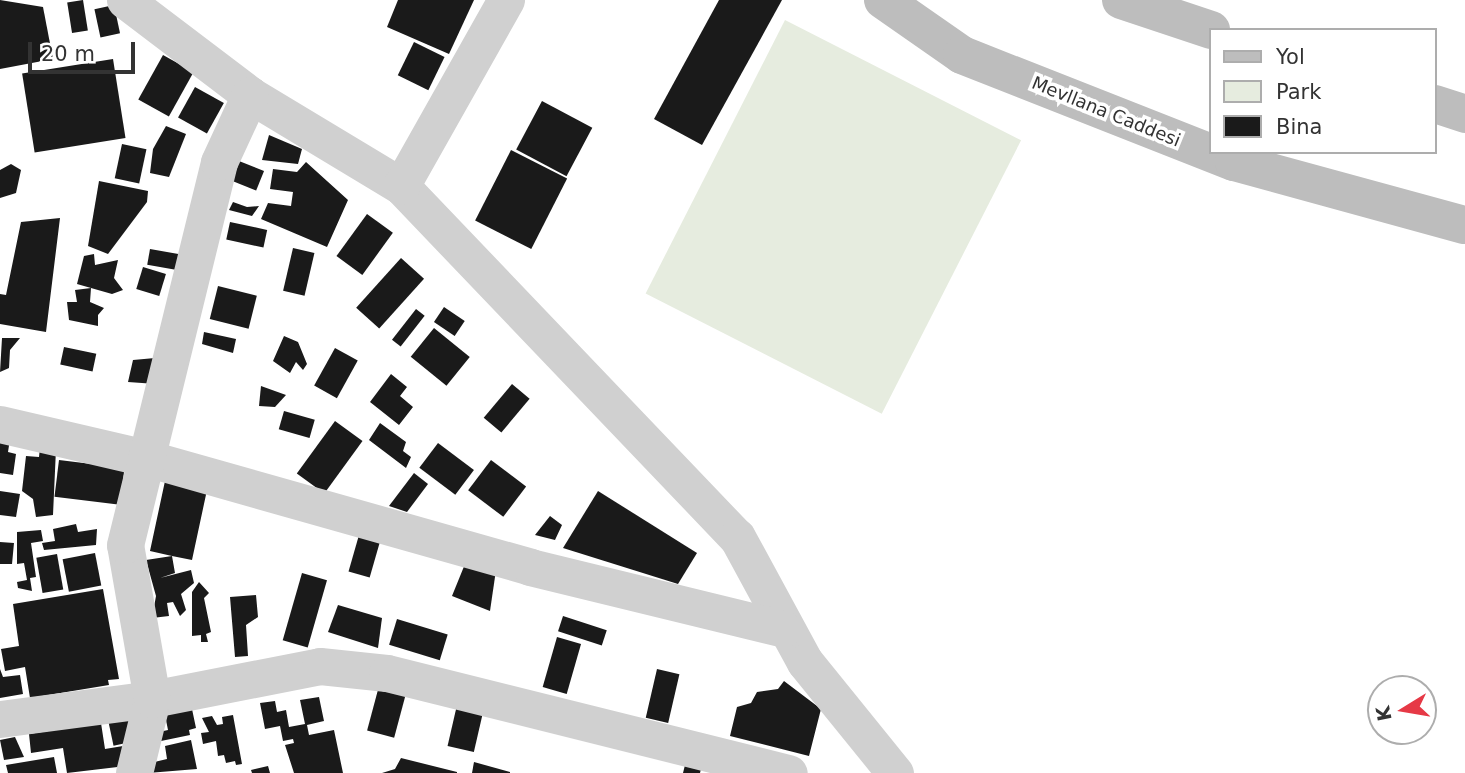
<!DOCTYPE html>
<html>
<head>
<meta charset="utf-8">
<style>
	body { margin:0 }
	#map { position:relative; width:1465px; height:773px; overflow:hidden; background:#fff; font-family:"DejaVu Sans",sans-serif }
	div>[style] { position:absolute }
	.green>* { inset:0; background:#e6ecdf; transform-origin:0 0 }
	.building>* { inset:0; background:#1a1a1a; transform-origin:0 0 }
	.minor>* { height:37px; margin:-18.5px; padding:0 18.5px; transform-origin:18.5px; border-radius:18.5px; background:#d0d0d0 }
	.secondary>* { height:38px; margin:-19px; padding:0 19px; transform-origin:19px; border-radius:19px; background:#bdbdbd }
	span { translate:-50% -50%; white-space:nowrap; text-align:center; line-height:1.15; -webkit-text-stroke:7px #fff; paint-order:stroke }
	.street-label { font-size:18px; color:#333 }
	.legend { position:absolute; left:1209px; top:28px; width:228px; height:126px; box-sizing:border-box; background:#fff; border:2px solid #adadad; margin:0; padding:9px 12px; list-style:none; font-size:21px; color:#333 }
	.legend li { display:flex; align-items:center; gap:14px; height:35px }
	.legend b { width:35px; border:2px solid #adadad }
	.north { position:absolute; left:1367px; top:675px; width:70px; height:70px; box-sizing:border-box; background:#fff; border:2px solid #adadad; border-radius:50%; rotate:259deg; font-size:19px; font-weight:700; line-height:28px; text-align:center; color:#333 }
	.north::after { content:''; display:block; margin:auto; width:24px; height:32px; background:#e63946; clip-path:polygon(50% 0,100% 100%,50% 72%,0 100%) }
	.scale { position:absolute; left:28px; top:42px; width:107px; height:32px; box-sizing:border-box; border:4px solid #333; border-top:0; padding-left:9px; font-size:21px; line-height:24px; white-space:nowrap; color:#333; -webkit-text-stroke:5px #fff; paint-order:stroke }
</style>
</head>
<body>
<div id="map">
	<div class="green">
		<i style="left:785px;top:20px;width:265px;height:307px;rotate:27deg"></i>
	</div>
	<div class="building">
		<i style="clip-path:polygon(0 0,43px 7px,53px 59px,0 69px)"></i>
		<i style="left:83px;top:0;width:31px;height:16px;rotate:81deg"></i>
		<i style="clip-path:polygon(398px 0,474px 0,449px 54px,387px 27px)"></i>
		<i style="clip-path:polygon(719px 0,782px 0,702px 145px,654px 119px)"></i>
		<i style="left:114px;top:5px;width:29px;height:20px;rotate:78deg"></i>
		<i style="left:414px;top:42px;width:34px;height:37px;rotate:26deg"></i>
		<i style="left:163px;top:55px;width:35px;height:51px;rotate:29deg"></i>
		<i style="left:113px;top:59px;width:80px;height:92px;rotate:81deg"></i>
		<i style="left:195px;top:87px;width:33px;height:35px;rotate:29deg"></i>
		<i style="left:542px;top:101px;width:57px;height:55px;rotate:28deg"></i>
		<i style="clip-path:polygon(166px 126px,186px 134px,169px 177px,150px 173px,153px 149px)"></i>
		<i style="clip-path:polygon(269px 135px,302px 149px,298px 164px,262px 160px)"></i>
		<i style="left:122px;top:144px;width:25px;height:35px;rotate:12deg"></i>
		<i style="left:511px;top:150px;width:63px;height:79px;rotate:27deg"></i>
		<i style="left:239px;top:161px;width:27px;height:21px;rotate:22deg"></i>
		<i style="clip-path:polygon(306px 162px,348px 200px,327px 247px,261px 219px,268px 203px,291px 206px,293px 192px,270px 189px,273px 169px,297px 172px)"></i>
		<i style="clip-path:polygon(11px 164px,21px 170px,16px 193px,0 198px,0 170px)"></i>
		<i style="clip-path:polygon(99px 181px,148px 191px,147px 202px,108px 254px,88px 246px)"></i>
		<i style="clip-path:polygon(233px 202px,247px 207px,259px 206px,252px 216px,229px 210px)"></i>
		<i style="left:367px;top:214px;width:32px;height:52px;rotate:36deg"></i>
		<i style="clip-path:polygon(60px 218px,46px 332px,0 324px,0 294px,6px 295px,21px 222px)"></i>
		<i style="left:230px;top:222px;width:38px;height:18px;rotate:12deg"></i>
		<i style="left:293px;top:248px;width:22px;height:44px;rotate:13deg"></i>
		<i style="left:150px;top:249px;width:36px;height:16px;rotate:10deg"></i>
		<i style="clip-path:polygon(94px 254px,95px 265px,118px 260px,114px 278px,123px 290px,112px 294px,91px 288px,90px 302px,104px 308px,98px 315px,98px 326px,69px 320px,67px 302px,77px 302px,75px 290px,91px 288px,77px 284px,84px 256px)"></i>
		<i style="left:401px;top:258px;width:31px;height:67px;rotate:42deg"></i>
		<i style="left:143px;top:267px;width:24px;height:23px;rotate:17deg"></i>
		<i style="left:218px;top:286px;width:40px;height:34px;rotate:14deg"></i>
		<i style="left:444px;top:307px;width:25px;height:18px;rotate:34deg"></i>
		<i style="left:416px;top:309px;width:11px;height:39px;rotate:38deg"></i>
		<i style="left:434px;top:328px;width:46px;height:37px;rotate:39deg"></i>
		<i style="clip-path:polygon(204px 332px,236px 339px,233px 353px,202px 344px)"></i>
		<i style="clip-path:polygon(284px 336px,298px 342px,307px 364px,303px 370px,296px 362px,290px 373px,273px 361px)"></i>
		<i style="clip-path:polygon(2px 338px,20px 338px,10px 350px,9px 368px,0 372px)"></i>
		<i style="left:64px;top:347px;width:33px;height:18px;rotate:12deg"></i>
		<i style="left:335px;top:348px;width:26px;height:43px;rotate:29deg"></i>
		<i style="clip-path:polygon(155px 358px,156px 384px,128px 382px,133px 360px)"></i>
		<i style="clip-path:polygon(391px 374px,407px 387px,400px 396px,413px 407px,399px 425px,370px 402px)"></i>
		<i style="left:512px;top:384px;width:23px;height:44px;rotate:40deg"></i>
		<i style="clip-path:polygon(261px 386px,286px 395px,275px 407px,259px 406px)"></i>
		<i style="left:284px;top:411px;width:32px;height:19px;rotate:16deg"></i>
		<i style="left:335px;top:421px;width:34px;height:65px;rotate:36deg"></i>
		<i style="clip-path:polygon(380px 423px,406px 442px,403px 451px,411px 457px,406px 468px,369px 440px)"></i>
		<i style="clip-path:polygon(0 437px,10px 439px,8px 452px,16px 454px,13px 475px,0 473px)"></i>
		<i style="left:438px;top:443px;width:45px;height:31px;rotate:37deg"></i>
		<i style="clip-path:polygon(40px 447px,56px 449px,53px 515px,36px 517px,33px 499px,22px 491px,26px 456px,39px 457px)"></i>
		<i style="left:59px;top:460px;width:66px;height:37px;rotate:7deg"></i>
		<i style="left:491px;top:460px;width:44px;height:38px;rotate:37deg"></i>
		<i style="clip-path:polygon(414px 473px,428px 484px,407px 512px,389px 506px)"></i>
		<i style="clip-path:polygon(165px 481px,207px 490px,192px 560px,172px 556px,175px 573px,160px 578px,191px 570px,194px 583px,181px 594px,186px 610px,180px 616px,173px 602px,167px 603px,169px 616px,152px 618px,156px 596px,146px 560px,172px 556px,150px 551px)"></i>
		<i style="clip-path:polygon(0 491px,20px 494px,16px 517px,0 515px)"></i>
		<i style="clip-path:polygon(598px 491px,697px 553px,678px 584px,563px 548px)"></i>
		<i style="clip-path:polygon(550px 516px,562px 525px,555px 540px,535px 535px)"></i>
		<i style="clip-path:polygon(76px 524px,78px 532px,97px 529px,96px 545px,44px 550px,42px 543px,55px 541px,53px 529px)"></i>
		<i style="clip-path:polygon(41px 530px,43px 541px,31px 543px,36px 577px,30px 578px,32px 591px,18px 588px,17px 582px,27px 580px,24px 563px,17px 564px,17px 532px)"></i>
		<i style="left:359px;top:535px;width:22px;height:38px;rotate:16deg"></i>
		<i style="clip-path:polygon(0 542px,14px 543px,12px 564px,0 564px)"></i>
		<i style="left:95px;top:553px;width:33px;height:33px;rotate:79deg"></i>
		<i style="left:57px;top:554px;width:36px;height:21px;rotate:80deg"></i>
		<i style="clip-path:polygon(467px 559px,496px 570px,490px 611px,452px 596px)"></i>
		<i style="left:302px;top:573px;width:26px;height:70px;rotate:16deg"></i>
		<i style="clip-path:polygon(199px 582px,209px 593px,204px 598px,211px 632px,206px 634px,208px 642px,201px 642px,201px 635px,192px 636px,192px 592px)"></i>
		<i style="clip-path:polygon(103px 589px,119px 679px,108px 680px,109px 685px,30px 698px,25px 667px,5px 671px,1px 649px,19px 646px,13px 604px)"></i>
		<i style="clip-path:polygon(256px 595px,258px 617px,246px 625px,248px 656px,235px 657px,230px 597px)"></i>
		<i style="clip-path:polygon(338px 605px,382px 618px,378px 648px,328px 632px)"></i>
		<i style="left:563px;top:616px;width:46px;height:16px;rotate:18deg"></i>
		<i style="left:397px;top:619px;width:53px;height:27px;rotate:17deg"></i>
		<i style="left:557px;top:637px;width:25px;height:52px;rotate:16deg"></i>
		<i style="clip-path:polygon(0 669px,3px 677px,20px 675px,23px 694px,0 698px)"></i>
		<i style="left:657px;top:669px;width:23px;height:50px;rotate:13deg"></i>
		<i style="clip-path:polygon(784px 681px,821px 709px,809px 756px,730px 736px,737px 707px,751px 703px,757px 692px,778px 689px)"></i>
		<i style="left:379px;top:686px;width:28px;height:46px;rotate:15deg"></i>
		<i style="clip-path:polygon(319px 697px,324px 721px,307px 725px,309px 735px,334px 730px,343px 773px,294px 773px,285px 745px,294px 743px,293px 739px,283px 741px,280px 726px,265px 729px,260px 703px,275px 701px,277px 712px,286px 710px,289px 727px,305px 724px,300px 700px)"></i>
		<i style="left:457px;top:705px;width:27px;height:42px;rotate:13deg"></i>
		<i style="clip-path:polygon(192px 709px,196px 728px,189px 730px,190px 735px,161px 741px,159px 732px,168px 730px,165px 715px)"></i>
		<i style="clip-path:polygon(233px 715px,242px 764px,236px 765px,235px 761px,226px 763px,224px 755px,218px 756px,216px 741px,203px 744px,201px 733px,209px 732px,202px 718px,212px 716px,217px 725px,223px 724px,222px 717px)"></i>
		<i style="left:133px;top:717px;width:24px;height:25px;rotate:78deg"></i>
		<i style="clip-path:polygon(101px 723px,105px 749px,123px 746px,126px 766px,67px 773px,63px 748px,31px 753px,29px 734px)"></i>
		<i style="clip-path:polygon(15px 737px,24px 757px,4px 760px,0 740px)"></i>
		<i style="clip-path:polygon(191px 740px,197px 769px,148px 773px,146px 764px,167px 759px,165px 746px)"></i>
		<i style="clip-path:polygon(54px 757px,57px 773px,8px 773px,6px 765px)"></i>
		<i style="clip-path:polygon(401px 758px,457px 772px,457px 773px,382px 773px,395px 769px)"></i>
		<i style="clip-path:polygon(686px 761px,702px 765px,700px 773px,683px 773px)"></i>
		<i style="clip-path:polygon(474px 762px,510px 772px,510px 773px,472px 773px)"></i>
		<i style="clip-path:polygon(268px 766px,270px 773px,252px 773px,251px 770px)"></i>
	</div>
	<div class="minor">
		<i style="left:125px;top:0;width:157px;rotate:37.2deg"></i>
		<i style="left:250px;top:95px;width:176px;rotate:31.1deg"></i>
		<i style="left:401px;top:186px;width:486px;rotate:46.3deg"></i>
		<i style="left:737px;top:537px;width:142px;rotate:61.5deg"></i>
		<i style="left:805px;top:662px;width:143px;rotate:51deg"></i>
		<i style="left:401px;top:186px;width:214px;rotate:-60.6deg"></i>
		<i style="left:0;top:424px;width:150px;rotate:13.1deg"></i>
		<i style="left:146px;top:458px;width:399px;rotate:15.8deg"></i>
		<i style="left:530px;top:567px;width:261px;rotate:13.7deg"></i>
		<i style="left:0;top:719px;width:153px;rotate:-7.5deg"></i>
		<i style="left:152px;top:699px;width:171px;rotate:-11.1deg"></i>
		<i style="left:320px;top:666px;width:67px;rotate:6deg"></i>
		<i style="left:387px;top:673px;width:414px;rotate:14deg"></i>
		<i style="left:134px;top:773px;width:76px;rotate:-76.3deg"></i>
		<i style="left:152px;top:699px;width:156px;rotate:-99.9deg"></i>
		<i style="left:125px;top:545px;width:394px;rotate:-76.2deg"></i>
		<i style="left:219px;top:162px;width:74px;rotate:-65.2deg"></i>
	</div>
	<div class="secondary">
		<i style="left:883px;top:0;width:96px;rotate:34.8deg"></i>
		<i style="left:962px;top:55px;width:292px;rotate:21.5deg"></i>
		<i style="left:1234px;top:162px;width:239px;rotate:15.3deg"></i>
		<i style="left:1121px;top:0;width:95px;rotate:18.4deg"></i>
		<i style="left:1435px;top:104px;width:32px;rotate:18deg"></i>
	</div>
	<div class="street-label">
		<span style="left:1106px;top:112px;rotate:22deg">Mevllana Caddesi</span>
	</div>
	<ul class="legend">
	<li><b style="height:9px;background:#bdbdbd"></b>Yol</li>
	<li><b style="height:19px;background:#e6ecdf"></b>Park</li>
	<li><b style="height:19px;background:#1a1a1a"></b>Bina</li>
	</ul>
	<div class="north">K</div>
	<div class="scale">20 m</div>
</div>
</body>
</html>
